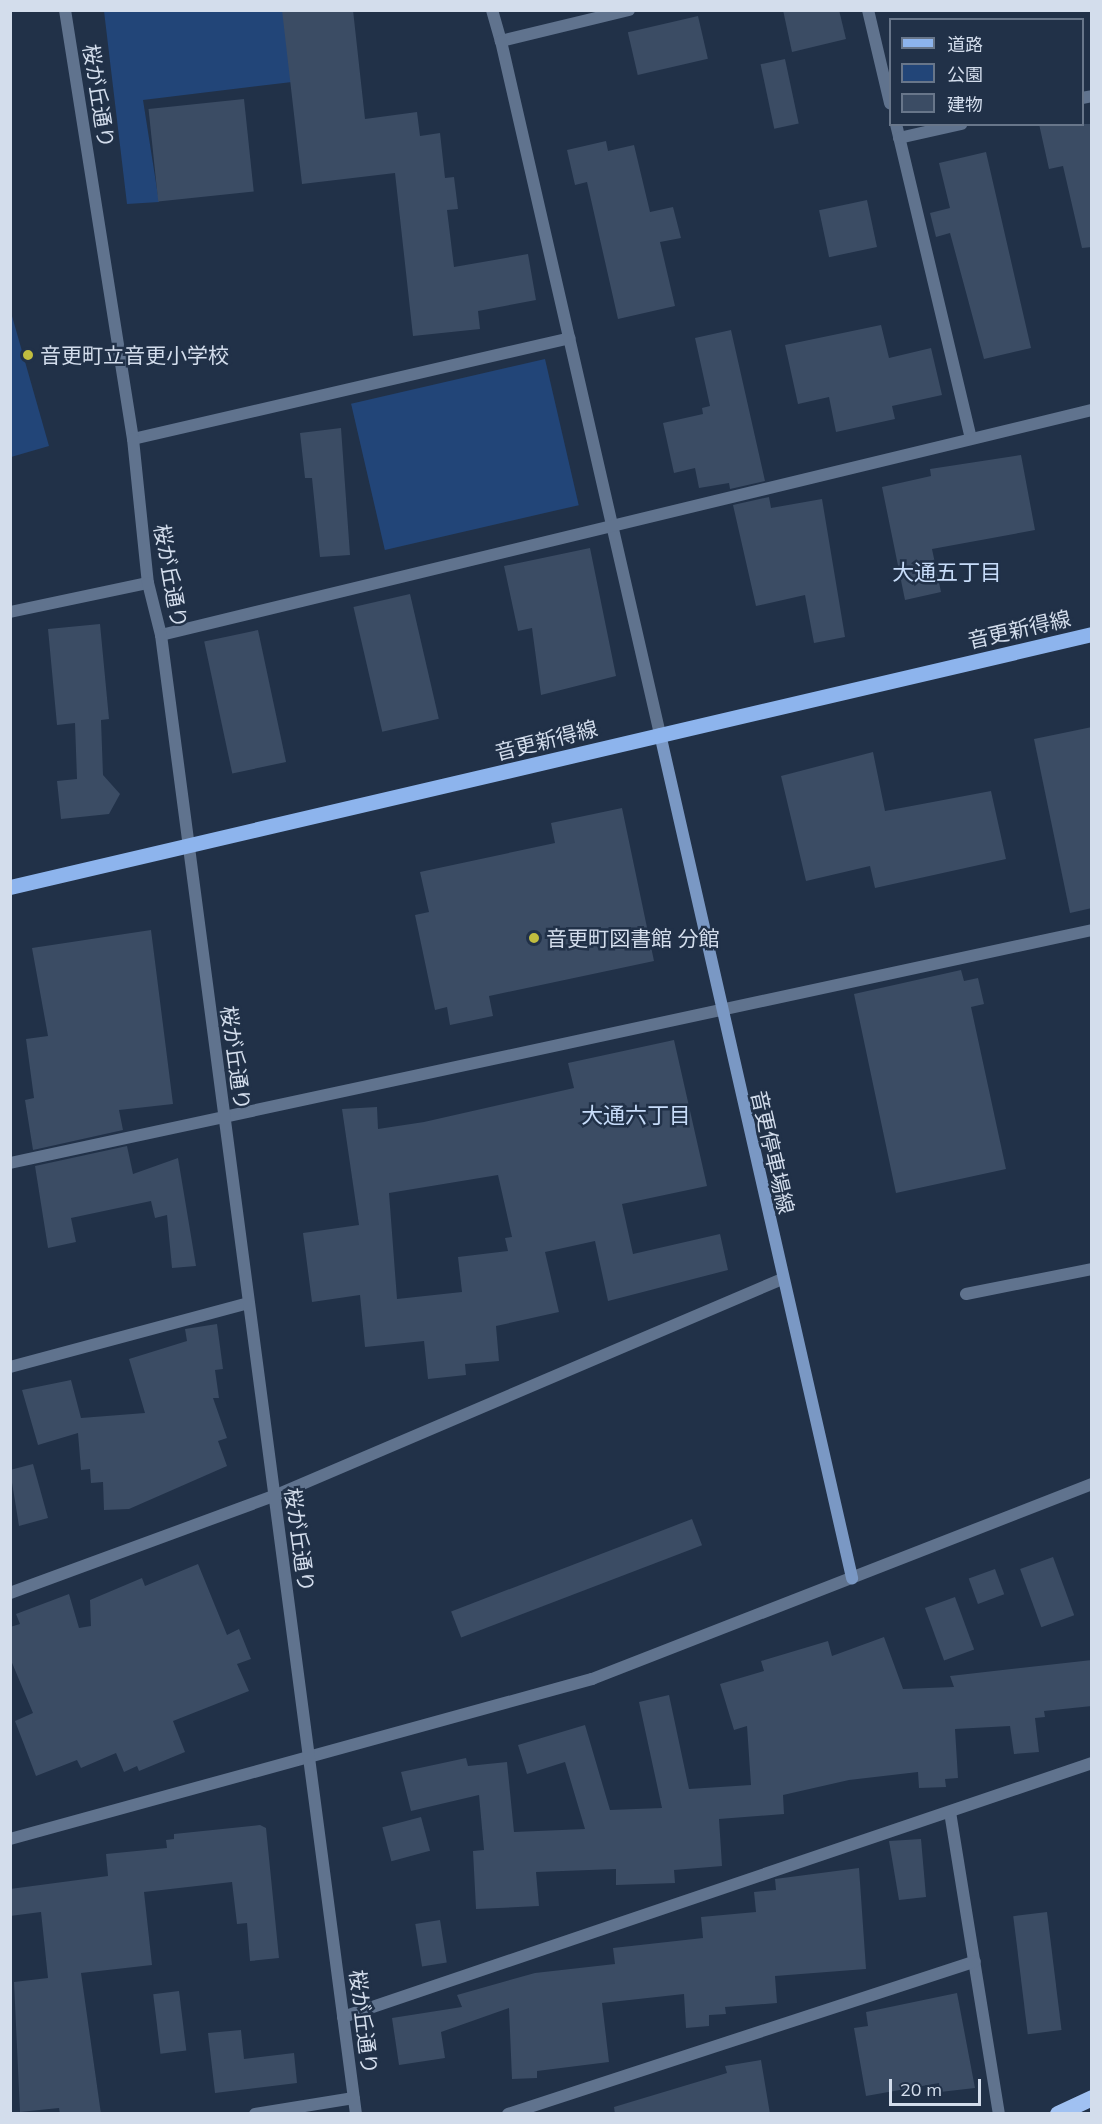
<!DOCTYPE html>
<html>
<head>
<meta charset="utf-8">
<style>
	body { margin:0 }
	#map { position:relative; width:1102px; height:2124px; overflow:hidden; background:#213148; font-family:Mulish,"Noto Sans JP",sans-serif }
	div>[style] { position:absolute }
	.green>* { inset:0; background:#224578; transform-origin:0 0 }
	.building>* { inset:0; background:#3b4c64; transform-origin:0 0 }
	.service>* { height:12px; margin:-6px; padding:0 6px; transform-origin:6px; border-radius:6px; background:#60738e }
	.minor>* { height:12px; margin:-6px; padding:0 6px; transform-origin:6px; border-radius:6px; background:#60738e }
	.tertiary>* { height:12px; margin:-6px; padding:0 6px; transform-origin:6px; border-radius:6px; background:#60738e }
	.secondary>* { height:12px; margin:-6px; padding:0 6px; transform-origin:6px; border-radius:6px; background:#7a98c4 }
	.primary>* { height:15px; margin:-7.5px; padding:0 7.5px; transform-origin:7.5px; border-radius:7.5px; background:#8db4ed }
	.trunk>* { height:16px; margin:-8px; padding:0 8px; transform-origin:8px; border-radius:8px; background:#a0c1f2 }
	.dots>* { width:16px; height:16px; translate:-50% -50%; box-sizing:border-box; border:3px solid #213148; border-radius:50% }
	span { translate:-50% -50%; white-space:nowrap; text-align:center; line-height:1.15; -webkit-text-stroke:5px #213148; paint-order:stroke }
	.street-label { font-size:21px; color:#d3ddec }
	.poi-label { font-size:21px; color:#d3ddec }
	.left { translate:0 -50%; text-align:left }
	.neighbourhood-label { font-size:22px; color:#c7dcf9 }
	.frame { position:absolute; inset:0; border:12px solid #d3ddec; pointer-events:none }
	.legend { position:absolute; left:889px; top:18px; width:195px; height:108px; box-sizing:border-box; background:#213148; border:2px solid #68768a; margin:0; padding:8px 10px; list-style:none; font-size:18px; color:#d3ddec }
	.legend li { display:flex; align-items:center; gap:12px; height:30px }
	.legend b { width:30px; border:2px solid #68768a }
	.scale { position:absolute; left:889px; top:2079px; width:92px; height:27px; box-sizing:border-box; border:3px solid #d3ddec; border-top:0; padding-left:8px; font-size:18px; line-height:21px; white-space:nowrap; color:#d3ddec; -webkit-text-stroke:4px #213148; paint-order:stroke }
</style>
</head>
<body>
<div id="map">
	<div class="green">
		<i style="clip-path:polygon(104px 11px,284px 11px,292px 82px,143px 100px,159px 202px,127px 204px)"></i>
		<i style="clip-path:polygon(10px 309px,49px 446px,11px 457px,10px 457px)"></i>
		<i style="left:545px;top:359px;width:150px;height:199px;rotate:77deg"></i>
	</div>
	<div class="building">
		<i style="clip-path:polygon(282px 10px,353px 10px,365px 119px,417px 112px,420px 136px,440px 133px,445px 178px,454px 177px,458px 209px,447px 210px,454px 267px,528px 254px,536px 300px,478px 311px,480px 329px,413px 336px,395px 173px,302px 184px)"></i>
		<i style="clip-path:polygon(783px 10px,839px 10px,846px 39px,792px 52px)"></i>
		<i style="left:698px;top:16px;width:44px;height:72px;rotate:77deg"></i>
		<i style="left:785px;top:59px;width:66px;height:25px;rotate:78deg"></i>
		<i style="left:244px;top:99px;width:93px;height:96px;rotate:84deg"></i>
		<i style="clip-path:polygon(1039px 124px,1092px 124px,1092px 247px,1082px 248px,1063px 166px,1049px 169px)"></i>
		<i style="clip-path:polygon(606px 141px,608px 151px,634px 145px,650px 212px,673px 207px,681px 238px,660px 242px,675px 306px,618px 319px,587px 182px,575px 185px,567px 150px)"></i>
		<i style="clip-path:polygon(986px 152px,1031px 348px,984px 359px,950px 233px,936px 237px,930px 213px,950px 208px,939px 163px)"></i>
		<i style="left:867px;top:200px;width:48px;height:49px;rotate:78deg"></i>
		<i style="clip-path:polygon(881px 325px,889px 358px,931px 348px,942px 395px,892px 406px,895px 419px,836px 432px,829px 397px,798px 404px,785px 345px)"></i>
		<i style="clip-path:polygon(731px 330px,765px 481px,730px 489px,729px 483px,699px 488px,695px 468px,674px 473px,663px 423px,703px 414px,702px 408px,710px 406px,695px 338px)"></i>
		<i style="clip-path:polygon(341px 428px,350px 555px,320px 557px,312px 478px,305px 478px,300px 433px)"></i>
		<i style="clip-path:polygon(1021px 455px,1035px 530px,932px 549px,941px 592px,905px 600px,882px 487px,931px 476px,930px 469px)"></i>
		<i style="clip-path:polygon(769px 497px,771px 508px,822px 499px,845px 637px,814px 643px,805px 595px,756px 606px,733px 505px)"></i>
		<i style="clip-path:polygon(590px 548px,616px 676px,541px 695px,532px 628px,518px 631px,504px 566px)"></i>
		<i style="left:410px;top:594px;width:128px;height:58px;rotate:77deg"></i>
		<i style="clip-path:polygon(100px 624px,109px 719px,101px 720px,103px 775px,120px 794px,109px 814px,61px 819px,57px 781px,77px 779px,75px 723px,57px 725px,48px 629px)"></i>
		<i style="left:258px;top:630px;width:135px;height:55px;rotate:78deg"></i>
		<i style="clip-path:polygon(1092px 727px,1092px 908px,1070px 913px,1034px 739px)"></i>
		<i style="clip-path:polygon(873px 752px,885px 811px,991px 791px,1006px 859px,875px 888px,870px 866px,806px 881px,781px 776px)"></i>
		<i style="clip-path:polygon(622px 808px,654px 961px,489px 996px,493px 1016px,450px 1025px,447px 1007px,435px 1010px,415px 915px,429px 912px,420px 872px,555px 843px,551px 823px)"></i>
		<i style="clip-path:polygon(151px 930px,173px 1104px,119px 1110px,123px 1130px,33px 1150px,25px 1100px,34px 1098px,26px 1039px,48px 1036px,32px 948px)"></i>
		<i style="clip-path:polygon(961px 970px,964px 981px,978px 978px,984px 1004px,971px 1007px,1006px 1169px,896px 1193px,854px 994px)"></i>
		<i style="clip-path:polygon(evenodd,674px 1040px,707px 1186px,622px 1204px,633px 1254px,720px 1234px,728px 1270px,608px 1301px,595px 1241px,545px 1252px,559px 1312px,496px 1326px,499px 1361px,465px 1364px,466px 1375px,428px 1379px,424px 1341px,365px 1347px,360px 1295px,312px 1302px,303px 1233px,359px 1225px,342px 1109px,377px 1107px,378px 1129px,424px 1122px,574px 1088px,568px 1063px,674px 1040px,498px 1175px,512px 1237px,505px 1238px,508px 1251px,458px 1257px,462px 1292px,397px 1299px,389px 1193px,498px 1175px)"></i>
		<i style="clip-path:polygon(127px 1146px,133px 1174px,178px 1158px,196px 1266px,172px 1268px,167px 1215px,155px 1218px,151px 1201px,71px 1218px,76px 1242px,48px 1248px,35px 1166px)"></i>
		<i style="clip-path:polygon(217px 1324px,223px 1369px,215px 1370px,219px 1398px,213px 1398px,227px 1438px,218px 1441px,227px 1466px,129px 1509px,104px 1510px,103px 1482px,91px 1483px,90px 1469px,81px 1470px,78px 1433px,38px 1445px,22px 1390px,71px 1380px,81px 1418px,145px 1413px,129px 1359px,187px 1341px,185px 1329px)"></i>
		<i style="clip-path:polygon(33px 1464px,48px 1518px,19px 1526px,10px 1470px)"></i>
		<i style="left:692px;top:1519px;width:28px;height:258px;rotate:69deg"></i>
		<i style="left:1053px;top:1557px;width:62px;height:35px;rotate:70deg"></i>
		<i style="clip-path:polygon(198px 1564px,227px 1635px,239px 1629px,251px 1659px,237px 1664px,249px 1691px,173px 1721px,185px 1752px,139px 1771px,137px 1766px,124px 1772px,116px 1753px,81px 1768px,77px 1760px,36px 1776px,15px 1721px,33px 1713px,10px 1658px,10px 1627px,20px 1624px,16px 1614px,69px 1594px,79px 1628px,91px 1626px,90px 1600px,142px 1578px,145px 1586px)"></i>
		<i style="left:995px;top:1569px;width:27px;height:28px;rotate:70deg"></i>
		<i style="left:955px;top:1597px;width:56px;height:32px;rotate:70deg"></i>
		<i style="clip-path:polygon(884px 1637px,903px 1689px,954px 1687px,950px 1676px,1092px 1660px,1092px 1706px,1044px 1711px,1045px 1717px,1035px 1718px,1039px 1752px,1014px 1754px,1010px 1726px,955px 1729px,958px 1778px,945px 1779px,946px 1787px,919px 1788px,918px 1772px,849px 1780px,783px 1795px,784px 1814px,719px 1819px,722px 1866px,674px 1870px,675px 1883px,616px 1885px,616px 1869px,536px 1872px,539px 1906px,476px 1909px,473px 1851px,484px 1850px,479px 1795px,411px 1811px,401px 1772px,466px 1758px,468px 1766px,507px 1762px,514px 1832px,585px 1829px,565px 1762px,527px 1774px,518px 1745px,585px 1725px,610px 1810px,662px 1808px,639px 1702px,669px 1695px,689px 1789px,751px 1785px,747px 1726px,734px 1730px,720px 1684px,764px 1671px,761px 1661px,828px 1641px,832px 1656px)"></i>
		<i style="left:421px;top:1817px;width:35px;height:40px;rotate:75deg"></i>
		<i style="clip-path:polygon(260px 1825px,266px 1828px,279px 1958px,250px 1961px,247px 1923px,237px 1924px,232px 1882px,144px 1892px,152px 1965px,81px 1973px,101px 2114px,60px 2114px,59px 2108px,20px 2112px,14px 1982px,48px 1978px,41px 1912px,10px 1916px,10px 1889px,108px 1876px,106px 1854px,167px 1848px,166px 1840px,174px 1839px,174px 1834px)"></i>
		<i style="clip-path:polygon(921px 1839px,926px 1897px,899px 1900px,889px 1841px)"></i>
		<i style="clip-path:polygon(859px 1868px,866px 1969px,775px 1976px,777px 2003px,725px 2007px,726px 2014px,709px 2015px,709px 2026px,686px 2028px,684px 1994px,602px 2003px,609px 2062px,537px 2071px,537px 2078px,512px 2079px,509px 2008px,441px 2032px,445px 2058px,399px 2065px,392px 2018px,462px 2007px,457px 1995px,535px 1973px,615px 1964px,613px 1948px,703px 1938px,701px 1917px,756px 1912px,754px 1892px,776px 1890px,775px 1879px)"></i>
		<i style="left:1047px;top:1912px;width:119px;height:34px;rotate:83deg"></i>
		<i style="left:440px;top:1920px;width:43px;height:25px;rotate:81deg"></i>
		<i style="left:179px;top:1991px;width:60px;height:26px;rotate:83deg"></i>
		<i style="clip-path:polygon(957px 1993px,975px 2088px,940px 2092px,939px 2083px,866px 2096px,854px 2028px,868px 2026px,866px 2012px)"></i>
		<i style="clip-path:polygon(241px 2030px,244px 2059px,294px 2053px,297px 2083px,215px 2093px,208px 2033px)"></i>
		<i style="clip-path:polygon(761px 2060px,770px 2114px,615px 2114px,614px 2107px,727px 2073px,725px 2066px)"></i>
	</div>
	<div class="service">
		<i style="left:492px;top:10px;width:32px;rotate:74deg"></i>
		<i style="left:133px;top:439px;width:448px;rotate:-13deg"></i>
		<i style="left:10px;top:612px;width:141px;rotate:-11.9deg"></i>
		<i style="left:966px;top:1294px;width:128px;rotate:-11.2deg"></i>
	</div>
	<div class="minor">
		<i style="left:629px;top:10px;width:132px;rotate:166.4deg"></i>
		<i style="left:501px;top:41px;width:711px;rotate:77.08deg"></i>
		<i style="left:868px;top:10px;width:96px;rotate:76.7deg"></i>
		<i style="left:1082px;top:98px;width:10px;rotate:-11deg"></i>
		<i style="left:896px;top:124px;width:323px;rotate:76.6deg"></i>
		<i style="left:899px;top:138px;width:64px;rotate:-12.7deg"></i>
		<i style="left:161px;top:635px;width:958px;rotate:-13.59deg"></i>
		<i style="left:10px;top:1163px;width:1107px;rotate:-12.15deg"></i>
		<i style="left:10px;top:1367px;width:247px;rotate:-15deg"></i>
		<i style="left:10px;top:1593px;width:281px;rotate:-20.2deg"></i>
		<i style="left:274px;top:1496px;width:552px;rotate:-23.13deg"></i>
		<i style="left:950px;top:1812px;width:306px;rotate:80.8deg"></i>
		<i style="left:10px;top:1839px;width:604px;rotate:-15.37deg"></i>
		<i style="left:592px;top:1679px;width:537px;rotate:-21.31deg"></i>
		<i style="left:343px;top:2017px;width:791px;rotate:-18.73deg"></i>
		<i style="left:255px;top:2114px;width:100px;rotate:-9.2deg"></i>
		<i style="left:508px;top:2114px;width:491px;rotate:-18.1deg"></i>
	</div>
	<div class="tertiary">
		<i style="left:65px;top:10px;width:434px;rotate:81deg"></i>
		<i style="left:133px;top:439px;width:145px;rotate:84.1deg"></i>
		<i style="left:148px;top:583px;width:54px;rotate:76deg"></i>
		<i style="left:161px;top:635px;width:1492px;rotate:82.49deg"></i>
	</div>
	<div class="secondary">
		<i style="left:660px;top:734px;width:866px;rotate:77.18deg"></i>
	</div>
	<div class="primary">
		<i style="left:10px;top:887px;width:1111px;rotate:-13.16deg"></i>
	</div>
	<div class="trunk">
		<i style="left:1058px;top:2114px;width:38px;rotate:-25deg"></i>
	</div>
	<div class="dots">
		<i style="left:28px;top:355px;background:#c1bd3f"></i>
		<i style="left:534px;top:938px;background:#c1bd3f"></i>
	</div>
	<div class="street-label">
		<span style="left:99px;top:96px;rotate:81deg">桜が丘通り</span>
		<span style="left:171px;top:576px;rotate:80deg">桜が丘通り</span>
		<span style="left:1019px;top:629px;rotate:-13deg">音更新得線</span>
		<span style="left:546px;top:740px;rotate:-14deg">音更新得線</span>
		<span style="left:236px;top:1058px;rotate:82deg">桜が丘通り</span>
		<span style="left:773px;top:1152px;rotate:77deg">音更停車場線</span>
		<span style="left:300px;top:1540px;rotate:82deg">桜が丘通り</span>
		<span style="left:364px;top:2022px;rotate:83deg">桜が丘通り</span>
	</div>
	<div class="poi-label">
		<span class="left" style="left:40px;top:355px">音更町立音更小学校</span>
		<span class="left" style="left:546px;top:938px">音更町図書館 分館</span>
	</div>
	<div class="neighbourhood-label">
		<span style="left:947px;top:573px">大通五丁目</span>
		<span style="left:636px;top:1116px">大通六丁目</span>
	</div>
	<div class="frame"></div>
	<ul class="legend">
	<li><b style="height:8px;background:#8db4ed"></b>道路</li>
	<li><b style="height:16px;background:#224578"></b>公園</li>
	<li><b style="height:16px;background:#3b4c64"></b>建物</li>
	</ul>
	<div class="scale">20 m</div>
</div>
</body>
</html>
